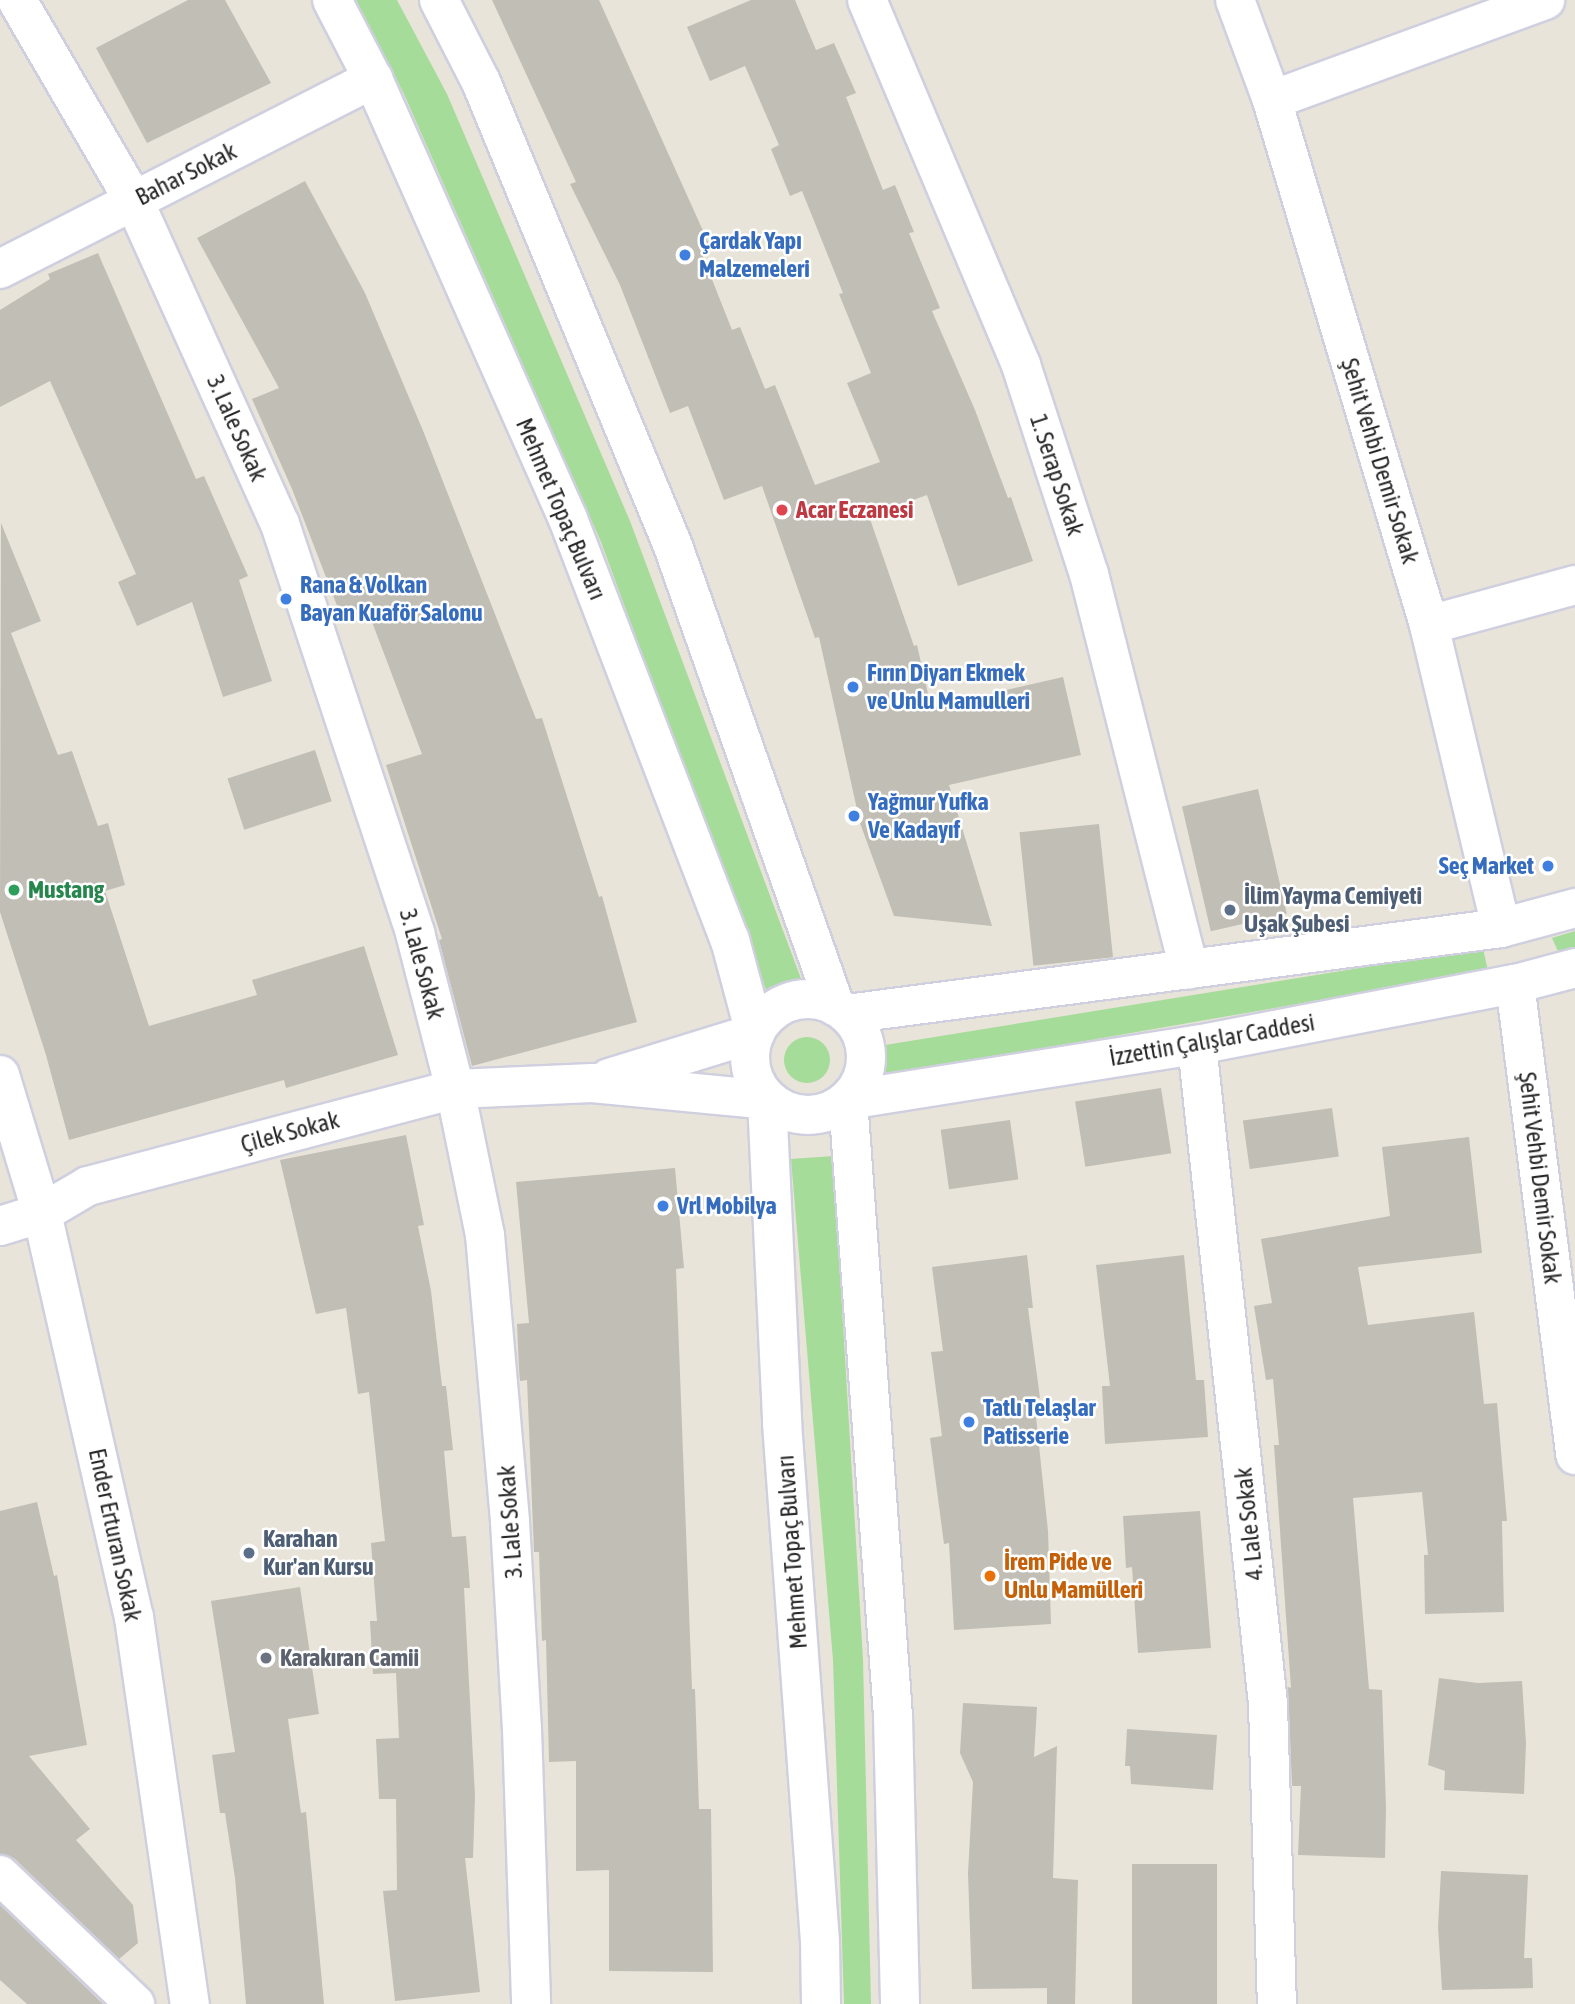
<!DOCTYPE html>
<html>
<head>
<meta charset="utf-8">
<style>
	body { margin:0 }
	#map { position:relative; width:1575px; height:2004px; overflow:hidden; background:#e8e4d9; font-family:"Asap Condensed",sans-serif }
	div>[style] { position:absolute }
	.green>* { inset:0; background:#a6dc99 }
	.round { border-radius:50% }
	.building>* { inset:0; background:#c1beb5; transform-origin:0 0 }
	.roads { filter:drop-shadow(2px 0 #cfcfdf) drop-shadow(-2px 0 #cfcfdf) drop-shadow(0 2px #cfcfdf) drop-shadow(0 -2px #cfcfdf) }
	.minor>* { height:38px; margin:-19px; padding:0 19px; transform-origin:19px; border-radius:19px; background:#fff }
	.tertiary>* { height:38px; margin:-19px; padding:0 19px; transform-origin:19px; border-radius:19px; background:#fff }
	.secondary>* { height:38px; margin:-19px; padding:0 19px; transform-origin:19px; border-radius:19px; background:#fff }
	.secondary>.ring { margin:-19px; padding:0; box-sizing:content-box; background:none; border:38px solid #fff; border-radius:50% }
	.dots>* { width:19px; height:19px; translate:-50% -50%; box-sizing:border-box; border:4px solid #fff; border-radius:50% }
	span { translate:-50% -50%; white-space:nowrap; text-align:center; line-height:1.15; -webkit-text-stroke:5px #fff; paint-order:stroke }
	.street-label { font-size:24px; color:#272727 }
	.shop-label { font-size:24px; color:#366cbe; font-weight:700 }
	.left { translate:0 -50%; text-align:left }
	.right { translate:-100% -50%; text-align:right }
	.health-label { font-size:24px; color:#be3a42; font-weight:700 }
	.leisure-label { font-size:24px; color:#27864d; font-weight:700 }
	.service-label { font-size:24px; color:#4e5e75; font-weight:700 }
	.food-label { font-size:24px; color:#c56008; font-weight:700 }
	.worship-label { font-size:24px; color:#5b616d; font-weight:700 }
</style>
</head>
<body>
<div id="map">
	<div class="green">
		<i style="clip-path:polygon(356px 0,397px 0,447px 94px,630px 521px,803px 984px,769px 998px,601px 542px,404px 94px)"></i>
		<i style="clip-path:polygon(1575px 931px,1575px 954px,1561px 958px,1552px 938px)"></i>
		<i style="clip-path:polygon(1483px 948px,1488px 971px,883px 1076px,879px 1046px)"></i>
		<i class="round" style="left:784px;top:1037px;width:46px;height:46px"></i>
		<i style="clip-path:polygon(833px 1156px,863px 1659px,871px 2004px,844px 2004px,833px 1660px,791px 1159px)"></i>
	</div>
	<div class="building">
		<i style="clip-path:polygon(188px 0,225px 0,271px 83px,147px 143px,96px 48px)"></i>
		<i style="clip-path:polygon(492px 0,599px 0,709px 244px,700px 249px,732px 330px,740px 327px,765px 389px,775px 385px,815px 485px,880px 462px,847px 383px,871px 373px,839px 294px,843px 293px,802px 191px,790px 196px,771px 149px,779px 145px,745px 66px,710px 81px,687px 27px,751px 0,795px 0,816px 50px,834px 43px,856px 93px,846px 97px,883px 190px,895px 185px,914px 232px,909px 233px,940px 308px,932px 311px,975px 410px,1008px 498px,1011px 497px,1033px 561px,958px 586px,927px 495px,869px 516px,914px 646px,917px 645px,931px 707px,1063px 677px,1081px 755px,949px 785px,992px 926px,894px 916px,860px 823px,819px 637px,815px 638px,762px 486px,724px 500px,688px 406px,670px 413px,620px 285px,570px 184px,576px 182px)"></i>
		<i style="clip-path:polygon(305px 181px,365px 293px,424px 433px,536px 719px,542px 718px,599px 897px,602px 896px,637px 1022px,472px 1066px,439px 940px,442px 939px,386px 765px,422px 754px,366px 606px,341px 616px,292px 489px,252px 399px,279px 388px,197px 238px)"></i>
		<i style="clip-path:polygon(98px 253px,196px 479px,204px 476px,248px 576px,239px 580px,272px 681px,223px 697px,192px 602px,137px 626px,118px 582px,136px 574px,50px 381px,0 407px,0 310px,50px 279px,48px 274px)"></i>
		<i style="clip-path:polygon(1px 523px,41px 621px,11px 633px,58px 755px,72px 751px,98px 826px,108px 823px,125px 885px,105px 891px,149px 1026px,257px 995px,252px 980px,364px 946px,398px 1055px,286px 1088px,284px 1080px,69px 1140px,46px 1055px,0 912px)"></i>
		<i style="left:315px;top:750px;width:54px;height:92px;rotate:72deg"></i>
		<i style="left:1258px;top:789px;width:128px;height:78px;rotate:77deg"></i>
		<i style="left:1099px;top:824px;width:134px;height:80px;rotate:84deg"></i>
		<i style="left:1161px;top:1088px;width:66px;height:87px;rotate:81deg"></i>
		<i style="left:1332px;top:1108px;width:49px;height:90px;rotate:82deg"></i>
		<i style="left:1010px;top:1120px;width:60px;height:70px;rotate:82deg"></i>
		<i style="clip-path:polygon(406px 1135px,424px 1225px,418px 1226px,431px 1291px,442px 1386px,446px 1386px,453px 1450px,444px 1451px,452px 1537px,466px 1536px,470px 1588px,464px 1588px,475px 1796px,473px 1858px,465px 1858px,480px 1992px,395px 2001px,383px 1891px,397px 1890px,396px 1799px,379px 1799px,376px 1739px,399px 1738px,396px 1673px,373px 1674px,370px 1621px,377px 1621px,371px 1543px,385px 1541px,369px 1392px,358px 1394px,346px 1308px,316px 1314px,280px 1160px)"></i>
		<i style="clip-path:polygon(1469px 1137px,1482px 1253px,1358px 1267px,1368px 1325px,1474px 1312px,1484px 1404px,1497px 1403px,1507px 1521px,1502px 1521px,1504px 1612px,1425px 1614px,1424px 1555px,1428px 1555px,1422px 1492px,1353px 1498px,1369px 1689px,1382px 1690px,1386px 1808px,1385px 1858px,1298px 1855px,1301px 1786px,1292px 1786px,1288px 1687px,1291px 1688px,1274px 1445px,1279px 1445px,1273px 1379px,1266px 1380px,1254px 1306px,1272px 1303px,1261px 1239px,1390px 1216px,1382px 1147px)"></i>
		<i style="clip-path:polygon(675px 1168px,684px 1268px,676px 1269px,692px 1689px,695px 1689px,699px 1809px,711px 1809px,713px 1972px,609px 1971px,609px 1870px,576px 1871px,576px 1761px,549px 1762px,546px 1640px,542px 1641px,539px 1552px,534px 1552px,527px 1380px,520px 1381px,519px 1369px,517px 1324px,529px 1323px,516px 1182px)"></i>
		<i style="clip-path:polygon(1027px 1255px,1033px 1308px,1028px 1308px,1040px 1398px,1034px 1398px,1048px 1531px,1051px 1624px,954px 1630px,949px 1543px,944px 1544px,930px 1438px,942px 1436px,931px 1352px,943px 1351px,932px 1267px)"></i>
		<i style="clip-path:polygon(1184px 1255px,1196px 1380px,1204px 1380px,1208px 1437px,1105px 1444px,1102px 1386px,1110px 1386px,1096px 1265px)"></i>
		<i style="clip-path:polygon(37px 1502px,54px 1576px,57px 1575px,87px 1745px,29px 1756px,90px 1829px,76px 1840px,133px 1905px,138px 1943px,119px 1959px,15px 1859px,0 1854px,0 1511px)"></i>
		<i style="clip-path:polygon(1200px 1511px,1211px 1648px,1138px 1653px,1132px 1567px,1126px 1568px,1123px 1516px)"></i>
		<i style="clip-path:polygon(300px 1587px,319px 1714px,288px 1719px,301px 1813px,306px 1812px,324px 2004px,246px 2004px,235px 1878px,225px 1813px,220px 1813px,212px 1755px,235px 1752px,211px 1601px)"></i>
		<i style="clip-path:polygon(1439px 1678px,1478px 1683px,1522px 1681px,1526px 1743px,1524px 1794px,1444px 1790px,1445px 1771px,1428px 1765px)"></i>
		<i style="clip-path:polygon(963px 1703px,1037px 1707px,1034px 1757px,1057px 1746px,1053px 1878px,1078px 1880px,1075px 2004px,1047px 2004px,1047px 1988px,972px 1989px,968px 1873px,973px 1782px,960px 1753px)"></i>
		<i style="clip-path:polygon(1127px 1729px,1217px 1735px,1213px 1790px,1131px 1784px,1130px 1766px,1125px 1766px)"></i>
		<i style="left:1132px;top:1864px;width:85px;height:140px"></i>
		<i style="clip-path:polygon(1441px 1871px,1528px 1875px,1524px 1958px,1532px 1958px,1533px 1988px,1442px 1990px,1438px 1927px)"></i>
		<i style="clip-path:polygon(0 1905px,103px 2004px,27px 2004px,0 1980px)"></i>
	</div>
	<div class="roads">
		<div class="minor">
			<i style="left:17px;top:0;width:233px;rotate:59.8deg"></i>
			<i style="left:134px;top:201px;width:354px;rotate:65.7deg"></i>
			<i style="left:280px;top:524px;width:431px;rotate:71.7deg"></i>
			<i style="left:415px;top:933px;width:161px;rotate:75.6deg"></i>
			<i style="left:455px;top:1089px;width:149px;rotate:78.4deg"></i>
			<i style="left:485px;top:1235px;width:288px;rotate:85deg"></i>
			<i style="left:510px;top:1522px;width:207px;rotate:86.7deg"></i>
			<i style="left:522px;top:1729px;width:275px;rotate:88.1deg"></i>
			<i style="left:867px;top:0;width:396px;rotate:67.1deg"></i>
			<i style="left:1021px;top:365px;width:220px;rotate:72deg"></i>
			<i style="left:1089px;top:574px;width:408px;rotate:75.8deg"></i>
			<i style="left:1235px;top:0;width:107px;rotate:69.7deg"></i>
			<i style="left:1272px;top:100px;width:548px;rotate:73.35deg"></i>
			<i style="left:1429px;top:625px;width:311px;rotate:76.6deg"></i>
			<i style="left:1272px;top:100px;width:291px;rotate:-20.1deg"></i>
			<i style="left:0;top:269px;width:419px;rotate:-27deg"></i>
			<i style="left:1429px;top:625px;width:151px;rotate:-15.3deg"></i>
			<i style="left:1515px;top:984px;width:475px;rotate:82.7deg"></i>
			<i style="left:1197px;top:1045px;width:663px;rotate:83.85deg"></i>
			<i style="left:1268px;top:1704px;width:300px;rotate:88.3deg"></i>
			<i style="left:0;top:1075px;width:144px;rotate:73.1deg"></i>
			<i style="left:42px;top:1213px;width:414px;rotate:77.2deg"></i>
			<i style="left:134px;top:1617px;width:391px;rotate:81.8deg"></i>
			<i style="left:609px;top:1078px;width:153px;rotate:-17.1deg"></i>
			<i style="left:0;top:1226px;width:44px;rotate:-17.2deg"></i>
			<i style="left:42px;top:1213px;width:53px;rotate:-30.4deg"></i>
			<i style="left:88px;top:1186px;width:380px;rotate:-14.8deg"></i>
			<i style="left:455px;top:1089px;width:137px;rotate:-2.5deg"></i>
			<i style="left:592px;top:1083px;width:176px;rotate:5.5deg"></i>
			<i style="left:0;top:1875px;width:187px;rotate:43.7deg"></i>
		</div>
		<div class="tertiary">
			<i style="left:847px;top:1014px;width:660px;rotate:-7.49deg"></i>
			<i style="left:1501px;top:928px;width:77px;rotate:-15.1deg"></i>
			<i style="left:848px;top:1100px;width:353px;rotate:-9deg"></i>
			<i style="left:1197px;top:1045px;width:324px;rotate:-10.9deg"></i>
			<i style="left:1515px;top:984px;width:62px;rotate:-14.9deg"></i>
		</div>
		<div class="secondary">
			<i style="left:332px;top:0;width:89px;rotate:62.6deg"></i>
			<i style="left:373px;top:79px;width:481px;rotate:66.1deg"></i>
			<i style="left:568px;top:519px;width:451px;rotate:69deg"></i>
			<i style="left:730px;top:940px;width:96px;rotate:75deg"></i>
			<i style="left:439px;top:0;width:92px;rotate:62.9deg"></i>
			<i style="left:481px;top:82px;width:502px;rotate:67.52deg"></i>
			<i style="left:673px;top:546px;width:488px;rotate:70.6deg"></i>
			<i class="ring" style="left:750px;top:999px;width:78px;height:78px"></i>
			<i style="left:767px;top:1100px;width:323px;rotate:87.3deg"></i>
			<i style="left:782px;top:1423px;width:520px;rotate:85.81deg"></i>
			<i style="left:820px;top:1942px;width:62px;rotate:89.1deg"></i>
			<i style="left:848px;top:1100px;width:618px;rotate:85.82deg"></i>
			<i style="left:893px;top:1716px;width:288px;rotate:88.6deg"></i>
		</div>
	</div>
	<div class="dots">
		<i style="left:685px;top:255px;background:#3f7fe0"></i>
		<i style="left:782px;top:510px;background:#e0444e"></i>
		<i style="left:286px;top:599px;background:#3f7fe0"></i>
		<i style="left:853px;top:687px;background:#3f7fe0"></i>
		<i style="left:854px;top:816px;background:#3f7fe0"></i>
		<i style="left:1548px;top:866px;background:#3f7fe0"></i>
		<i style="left:14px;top:890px;background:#2e9e5b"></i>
		<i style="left:1230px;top:910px;background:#5c6f8a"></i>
		<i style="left:663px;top:1206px;background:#3f7fe0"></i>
		<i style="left:969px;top:1422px;background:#3f7fe0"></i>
		<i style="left:249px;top:1553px;background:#5c6f8a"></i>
		<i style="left:990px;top:1576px;background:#e8710a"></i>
		<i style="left:266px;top:1658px;background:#6b7280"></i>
	</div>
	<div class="street-label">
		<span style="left:186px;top:174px;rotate:-27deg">Bahar Sokak</span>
		<span style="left:237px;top:428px;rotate:66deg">3. Lale Sokak</span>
		<span style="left:1380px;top:461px;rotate:73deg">Şehit Vehbi Demir Sokak</span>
		<span style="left:1057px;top:475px;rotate:72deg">1. Serap Sokak</span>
		<span style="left:561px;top:509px;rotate:67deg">Mehmet Topaç Bulvarı</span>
		<span style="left:422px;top:964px;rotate:75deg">3. Lale Sokak</span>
		<span style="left:1212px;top:1040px;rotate:-10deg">İzzettin Çalışlar Caddesi</span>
		<span style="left:290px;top:1132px;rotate:-15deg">Çilek Sokak</span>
		<span style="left:1540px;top:1178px;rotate:83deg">Şehit Vehbi Demir Sokak</span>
		<span style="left:510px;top:1522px;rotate:-94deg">3. Lale Sokak</span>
		<span style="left:1249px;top:1524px;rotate:-96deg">4. Lale Sokak</span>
		<span style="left:115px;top:1535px;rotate:78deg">Ender Erturan Sokak</span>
		<span style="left:792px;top:1552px;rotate:-94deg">Mehmet Topaç Bulvarı</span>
	</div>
	<div class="shop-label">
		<span class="left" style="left:699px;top:255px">Çardak Yapı<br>Malzemeleri</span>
		<span class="left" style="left:300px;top:599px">Rana &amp; Volkan<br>Bayan Kuaför Salonu</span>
		<span class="left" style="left:867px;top:687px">Fırın Diyarı Ekmek<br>ve Unlu Mamulleri</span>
		<span class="left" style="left:868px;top:816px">Yağmur Yufka<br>Ve Kadayıf</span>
		<span class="right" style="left:1534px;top:866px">Seç Market</span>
		<span class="left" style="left:677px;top:1206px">Vrl Mobilya</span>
		<span class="left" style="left:983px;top:1422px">Tatlı Telaşlar<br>Patisserie</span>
	</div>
	<div class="health-label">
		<span class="left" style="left:796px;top:510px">Acar Eczanesi</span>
	</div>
	<div class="leisure-label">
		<span class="left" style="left:28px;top:890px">Mustang</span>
	</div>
	<div class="service-label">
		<span class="left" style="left:1244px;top:910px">İlim Yayma Cemiyeti<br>Uşak Şubesi</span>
		<span class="left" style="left:263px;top:1553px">Karahan<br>Kur'an Kursu</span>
	</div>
	<div class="food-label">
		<span class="left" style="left:1004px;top:1576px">İrem Pide ve<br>Unlu Mamülleri</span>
	</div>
	<div class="worship-label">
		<span class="left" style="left:280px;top:1658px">Karakıran Camii</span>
	</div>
</div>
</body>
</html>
